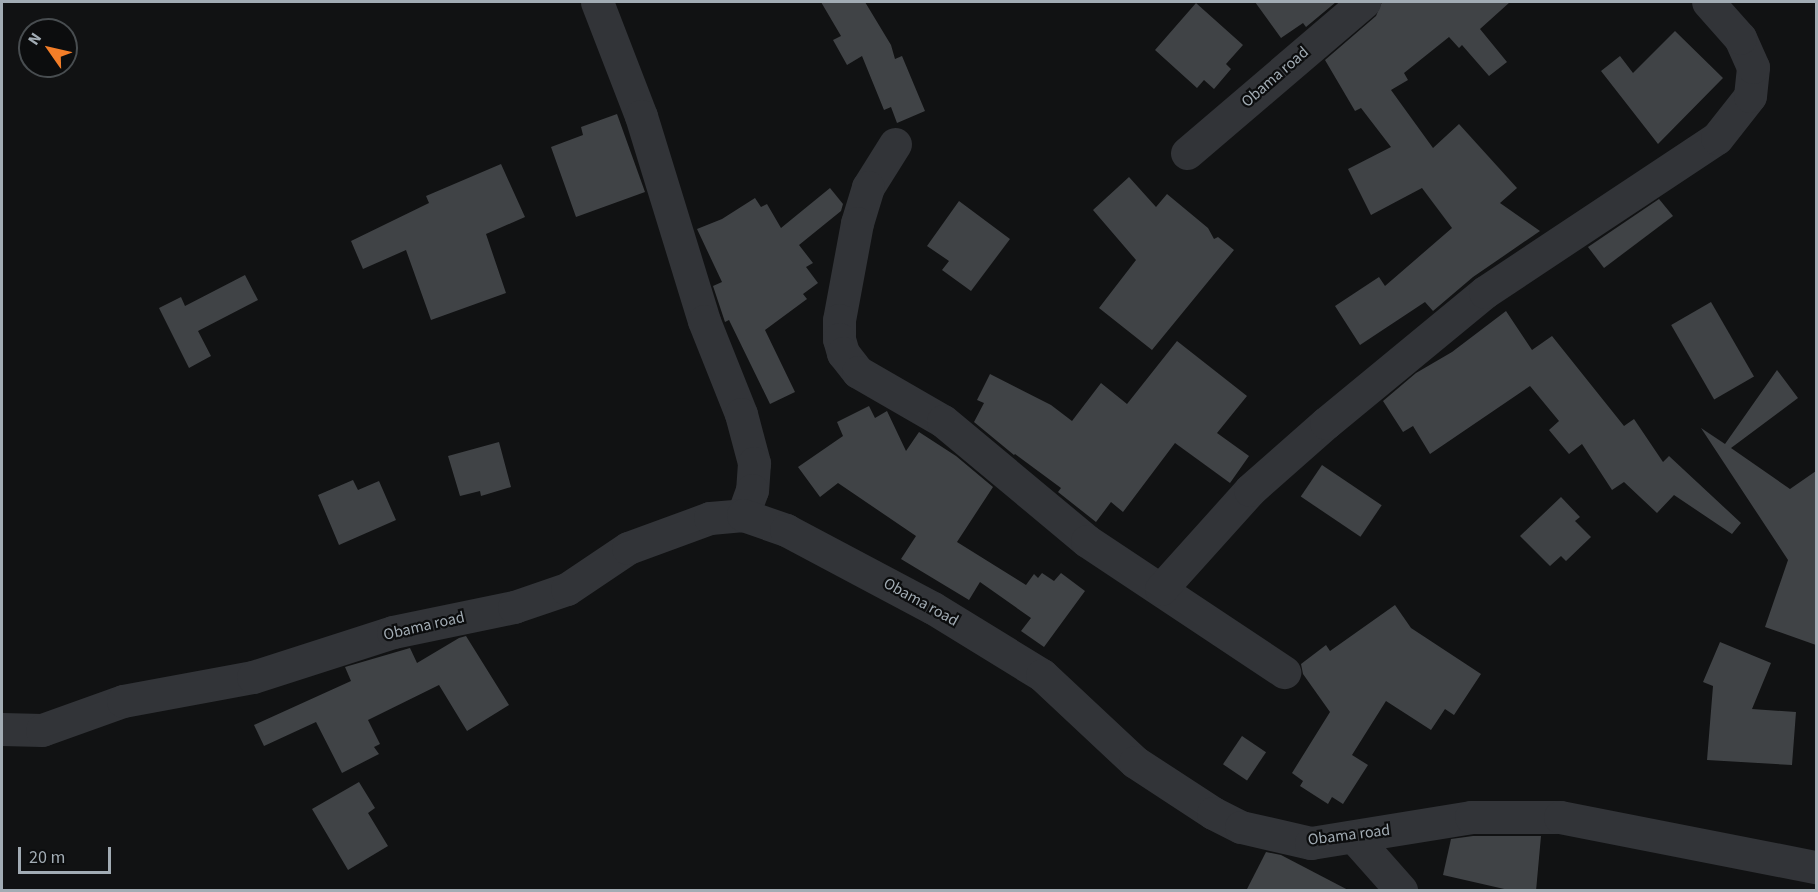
<!DOCTYPE html>
<html>
<head>
<meta charset="utf-8">
<style>
	body { margin:0 }
	#map { position:relative; width:1818px; height:892px; overflow:hidden; background:#111213; font-family:"Source Sans 3",sans-serif }
	div>[style] { position:absolute }
	.building>* { inset:0; background:#404346; transform-origin:0 0 }
	.minor>* { height:33px; margin:-16.5px; padding:0 16.5px; transform-origin:16.5px; border-radius:16.5px; background:#323438 }
	span { translate:-50% -50%; white-space:nowrap; text-align:center; line-height:1.15; -webkit-text-stroke:4.5px #0c0d0e; paint-order:stroke }
	.street-label { font-size:16px; color:#a2acb4 }
	.frame { position:absolute; inset:0; border:3px solid #a2acb4; pointer-events:none }
	.north { position:absolute; left:18px; top:18px; width:60px; height:60px; box-sizing:border-box; background:#0c0d0e; border:2px solid #484d50; border-radius:50%; rotate:304deg; font-size:16px; font-weight:700; line-height:24px; text-align:center; color:#a2acb4 }
	.north::after { content:''; display:block; margin:auto; width:21px; height:27px; background:#f47e28; clip-path:polygon(50% 0,100% 100%,50% 72%,0 100%) }
	.scale { position:absolute; left:18px; top:847px; width:93px; height:27px; box-sizing:border-box; border:3px solid #a2acb4; border-top:0; padding-left:8px; font-size:18px; line-height:21px; white-space:nowrap; color:#a2acb4; -webkit-text-stroke:4px #0c0d0e; paint-order:stroke }
</style>
</head>
<body>
<div id="map">
	<div class="building">
		<i style="clip-path:polygon(821px 2px,865px 2px,891px 45px,895px 59px,902px 56px,925px 111px,897px 123px,891px 107px,884px 110px,862px 56px,847px 65px,833px 40px,841px 36px)"></i>
		<i style="clip-path:polygon(1255px 2px,1336px 2px,1306px 27px,1303px 23px,1281px 38px)"></i>
		<i style="clip-path:polygon(1382px 2px,1510px 2px,1480px 29px,1507px 62px,1489px 76px,1462px 45px,1459px 48px,1449px 37px,1404px 73px,1408px 80px,1391px 90px,1433px 148px,1459px 124px,1517px 188px,1500px 203px,1540px 231px,1473px 277px,1433px 311px,1425px 302px,1360px 345px,1335px 306px,1379px 277px,1385px 286px,1452px 228px,1422px 188px,1371px 215px,1348px 169px,1391px 147px,1361px 108px,1355px 111px,1325px 60px,1376px 16px)"></i>
		<i style="clip-path:polygon(1196px 3px,1243px 45px,1226px 64px,1231px 69px,1214px 89px,1204px 80px,1197px 88px,1155px 50px)"></i>
		<i style="clip-path:polygon(1675px 31px,1723px 78px,1658px 144px,1601px 71px,1620px 56px,1633px 73px)"></i>
		<i style="clip-path:polygon(617px 114px,645px 192px,576px 217px,551px 147px,583px 135px,581px 127px)"></i>
		<i style="clip-path:polygon(501px 164px,525px 217px,486px 234px,506px 293px,431px 320px,406px 250px,363px 269px,351px 241px,429px 203px,426px 196px)"></i>
		<i style="clip-path:polygon(1129px 177px,1156px 207px,1167px 194px,1208px 228px,1214px 239px,1218px 237px,1234px 250px,1152px 350px,1099px 308px,1136px 260px,1093px 210px)"></i>
		<i style="clip-path:polygon(830px 188px,843px 204px,841px 211px,799px 245px,813px 263px,806px 267px,818px 283px,803px 294px,807px 299px,765px 330px,795px 392px,770px 404px,729px 320px,725px 322px,713px 286px,722px 282px,697px 229px,722px 219px,755px 198px,761px 207px,767px 204px,781px 228px)"></i>
		<i style="clip-path:polygon(1659px 199px,1673px 216px,1604px 268px,1588px 247px)"></i>
		<i style="clip-path:polygon(959px 201px,1010px 239px,971px 291px,942px 270px,949px 261px,927px 246px)"></i>
		<i style="clip-path:polygon(245px 275px,258px 300px,198px 331px,211px 356px,189px 368px,159px 308px,181px 297px,185px 306px)"></i>
		<i style="left:1711px;top:302px;width:86px;height:46px;rotate:60deg"></i>
		<i style="clip-path:polygon(1506px 311px,1532px 350px,1552px 336px,1624px 426px,1634px 419px,1663px 462px,1669px 456px,1741px 523px,1732px 534px,1674px 495px,1657px 513px,1624px 482px,1612px 490px,1582px 444px,1569px 454px,1549px 430px,1559px 421px,1530px 386px,1430px 454px,1413px 426px,1403px 432px,1383px 401px,1416px 373px,1452px 352px)"></i>
		<i style="clip-path:polygon(1177px 341px,1247px 396px,1217px 433px,1249px 456px,1230px 483px,1175px 443px,1123px 512px,1111px 502px,1096px 522px,1058px 492px,1061px 488px,1015px 454px,1014px 455px,974px 422px,984px 403px,977px 400px,990px 374px,1051px 405px,1072px 421px,1101px 383px,1127px 404px)"></i>
		<i style="clip-path:polygon(1777px 370px,1798px 398px,1731px 448px,1790px 489px,1816px 471px,1816px 645px,1765px 627px,1788px 560px,1701px 428px,1725px 444px)"></i>
		<i style="clip-path:polygon(869px 406px,875px 418px,887px 411px,906px 451px,919px 432px,956px 456px,993px 487px,957px 542px,1026px 585px,1034px 574px,1038px 578px,1042px 573px,1054px 581px,1061px 573px,1085px 591px,1044px 647px,1021px 631px,1031px 618px,980px 582px,969px 600px,901px 559px,916px 536px,838px 483px,820px 497px,798px 467px,843px 436px,837px 422px)"></i>
		<i style="clip-path:polygon(499px 442px,511px 487px,481px 496px,480px 491px,460px 496px,448px 456px)"></i>
		<i style="left:1322px;top:465px;width:72px;height:38px;rotate:34deg"></i>
		<i style="clip-path:polygon(353px 480px,358px 490px,379px 481px,396px 520px,339px 545px,318px 495px)"></i>
		<i style="clip-path:polygon(1561px 497px,1580px 517px,1575px 521px,1591px 537px,1566px 561px,1561px 556px,1550px 566px,1520px 536px)"></i>
		<i style="clip-path:polygon(1395px 605px,1411px 628px,1481px 674px,1454px 715px,1445px 709px,1431px 730px,1386px 701px,1352px 755px,1368px 765px,1343px 804px,1332px 797px,1328px 804px,1300px 786px,1303px 781px,1292px 773px,1330px 712px,1303px 674px,1301px 664px,1326px 645px,1330px 651px)"></i>
		<i style="clip-path:polygon(466px 636px,509px 705px,467px 731px,439px 685px,368px 720px,380px 744px,374px 747px,379px 754px,342px 773px,316px 722px,264px 746px,254px 725px,351px 681px,345px 667px,410px 648px,417px 663px,459px 638px)"></i>
		<i style="clip-path:polygon(1720px 642px,1771px 663px,1752px 709px,1796px 712px,1792px 765px,1707px 760px,1713px 686px,1703px 682px)"></i>
		<i style="left:1242px;top:736px;width:29px;height:34px;rotate:34deg"></i>
		<i style="clip-path:polygon(359px 782px,375px 808px,368px 813px,388px 846px,348px 870px,312px 809px)"></i>
		<i style="clip-path:polygon(1473px 836px,1541px 836px,1536px 891px,1513px 891px,1443px 875px,1451px 839px)"></i>
		<i style="clip-path:polygon(1266px 852px,1281px 855px,1350px 891px,1246px 891px)"></i>
	</div>
	<div class="minor">
		<i style="left:597px;top:2px;width:122px;rotate:68.9deg"></i>
		<i style="left:641px;top:116px;width:214px;rotate:72.9deg"></i>
		<i style="left:704px;top:321px;width:100px;rotate:68.3deg"></i>
		<i style="left:741px;top:414px;width:51px;rotate:75.1deg"></i>
		<i style="left:754px;top:463px;width:27px;rotate:94deg"></i>
		<i style="left:752px;top:490px;width:27px;rotate:110deg"></i>
		<i style="left:895px;top:144px;width:51px;rotate:122.1deg"></i>
		<i style="left:868px;top:187px;width:38px;rotate:107deg"></i>
		<i style="left:857px;top:223px;width:99px;rotate:100.5deg"></i>
		<i style="left:839px;top:320px;width:19px;rotate:90deg"></i>
		<i style="left:839px;top:339px;width:15px;rotate:74deg"></i>
		<i style="left:843px;top:353px;width:24px;rotate:52deg"></i>
		<i style="left:858px;top:372px;width:98px;rotate:30deg"></i>
		<i style="left:943px;top:421px;width:187px;rotate:39.8deg"></i>
		<i style="left:1087px;top:541px;width:237px;rotate:33.6deg"></i>
		<i style="left:1187px;top:153px;width:233px;rotate:-40.5deg"></i>
		<i style="left:1161px;top:589px;width:133px;rotate:-48deg"></i>
		<i style="left:1250px;top:490px;width:101px;rotate:-41.4deg"></i>
		<i style="left:1326px;top:423px;width:206px;rotate:-39.5deg"></i>
		<i style="left:1485px;top:292px;width:278px;rotate:-33.6deg"></i>
		<i style="left:1717px;top:138px;width:53px;rotate:-51.8deg"></i>
		<i style="left:1750px;top:96px;width:29px;rotate:-84deg"></i>
		<i style="left:1753px;top:67px;width:32px;rotate:-114deg"></i>
		<i style="left:1740px;top:38px;width:48px;rotate:-131.6deg"></i>
		<i style="left:2px;top:729px;width:40px;rotate:1.4deg"></i>
		<i style="left:42px;top:730px;width:86px;rotate:-19.7deg"></i>
		<i style="left:123px;top:701px;width:132px;rotate:-10.5deg"></i>
		<i style="left:253px;top:677px;width:147px;rotate:-17.8deg"></i>
		<i style="left:393px;top:632px;width:124px;rotate:-11.7deg"></i>
		<i style="left:514px;top:607px;width:56px;rotate:-18.8deg"></i>
		<i style="left:567px;top:589px;width:73px;rotate:-33.9deg"></i>
		<i style="left:628px;top:548px;width:87px;rotate:-20.1deg"></i>
		<i style="left:710px;top:518px;width:33px;rotate:-5deg"></i>
		<i style="left:743px;top:515px;width:46px;rotate:19.2deg"></i>
		<i style="left:786px;top:530px;width:166px;rotate:28deg"></i>
		<i style="left:933px;top:608px;width:128px;rotate:31.6deg"></i>
		<i style="left:1042px;top:675px;width:127px;rotate:43.1deg"></i>
		<i style="left:1135px;top:762px;width:93px;rotate:33.2deg"></i>
		<i style="left:1213px;top:813px;width:31px;rotate:27deg"></i>
		<i style="left:1241px;top:827px;width:72px;rotate:12.9deg"></i>
		<i style="left:1311px;top:843px;width:162px;rotate:-9.2deg"></i>
		<i style="left:1471px;top:817px;width:89px"></i>
		<i style="left:1560px;top:817px;width:261px;rotate:11.1deg"></i>
		<i style="left:1354px;top:837px;width:71px;rotate:48.4deg"></i>
	</div>
	<div class="street-label">
		<span style="left:1275px;top:77px;rotate:-41deg">Obama road</span>
		<span style="left:921px;top:602px;rotate:29deg">Obama road</span>
		<span style="left:424px;top:626px;rotate:-13deg">Obama road</span>
		<span style="left:1349px;top:835px;rotate:-7deg">Obama road</span>
	</div>
	<div class="frame"></div>
	<div class="north">N</div>
	<div class="scale">20 m</div>
</div>
</body>
</html>
